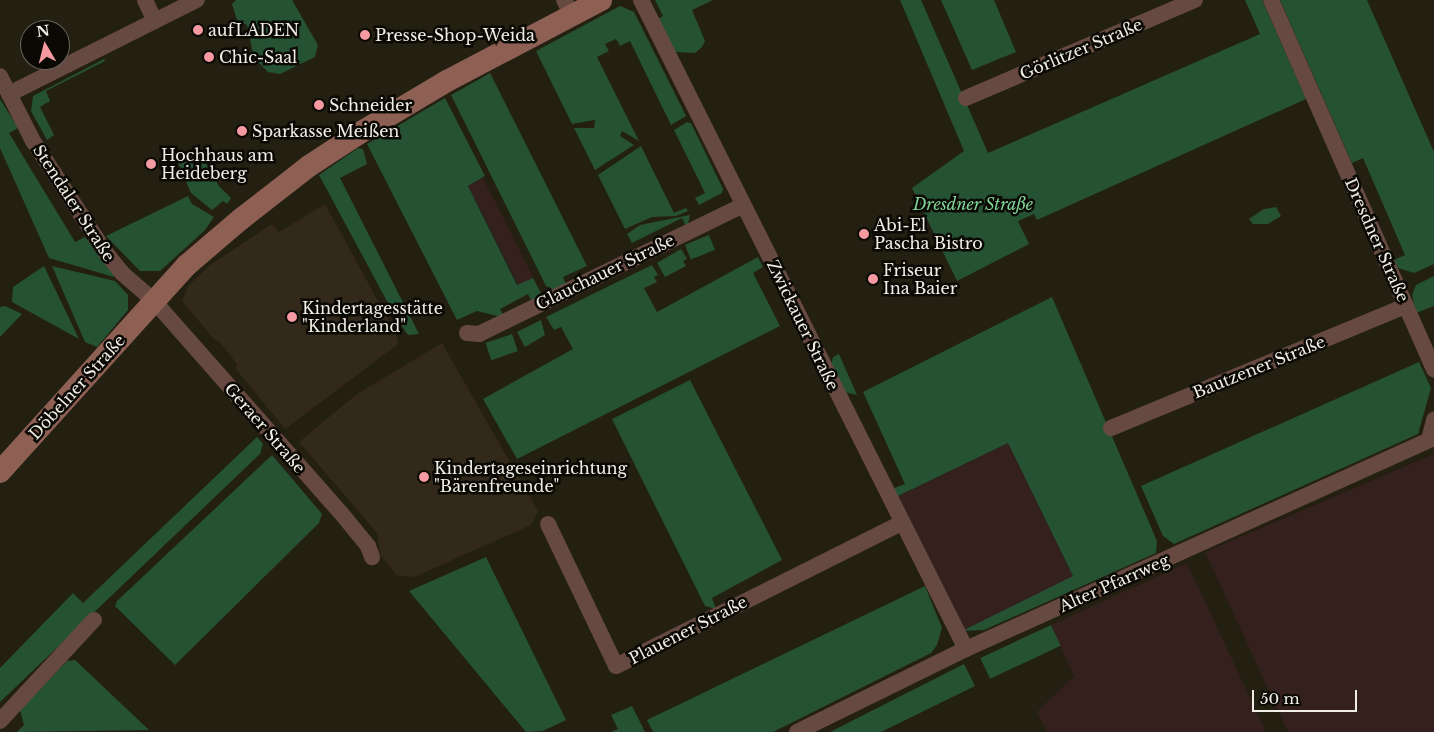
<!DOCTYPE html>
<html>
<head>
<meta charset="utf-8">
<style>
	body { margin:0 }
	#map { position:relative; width:1434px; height:732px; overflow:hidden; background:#231f11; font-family:"Libre Baskerville",serif }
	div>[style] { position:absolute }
	.industrial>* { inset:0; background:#34211d; transform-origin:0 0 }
	.education>* { inset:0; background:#33291a }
	.green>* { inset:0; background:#265234; transform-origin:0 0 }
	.street>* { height:16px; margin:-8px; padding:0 8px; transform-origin:8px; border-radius:8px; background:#664941 }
	.secondary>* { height:22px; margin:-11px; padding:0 11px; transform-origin:11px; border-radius:11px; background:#8e6053 }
	.dots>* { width:14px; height:14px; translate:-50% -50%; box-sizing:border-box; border:2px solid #0b0904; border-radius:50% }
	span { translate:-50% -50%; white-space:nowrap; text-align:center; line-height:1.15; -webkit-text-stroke:5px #0b0904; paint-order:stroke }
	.poi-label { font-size:16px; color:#f1eee5 }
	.left { translate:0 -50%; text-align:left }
	.street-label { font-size:16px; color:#f1eee5 }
	.park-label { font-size:16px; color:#80d799; font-style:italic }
	.north { position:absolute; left:20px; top:20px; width:50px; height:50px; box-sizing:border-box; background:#0b0904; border:1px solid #67655e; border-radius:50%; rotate:352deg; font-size:14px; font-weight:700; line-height:20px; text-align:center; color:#f1eee5 }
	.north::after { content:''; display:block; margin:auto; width:18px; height:22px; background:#f49aa0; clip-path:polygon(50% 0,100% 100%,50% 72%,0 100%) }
	.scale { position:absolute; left:1252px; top:690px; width:105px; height:22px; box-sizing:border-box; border:2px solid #f1eee5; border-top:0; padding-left:6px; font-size:15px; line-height:18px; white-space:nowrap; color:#f1eee5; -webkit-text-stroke:4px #0b0904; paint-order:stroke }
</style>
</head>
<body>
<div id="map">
	<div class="industrial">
		<i style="left:483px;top:178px;width:112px;height:17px;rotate:63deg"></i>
		<i style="left:1008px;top:443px;width:149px;height:124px;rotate:64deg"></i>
		<i style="clip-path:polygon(1434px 454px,1434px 732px,1288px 732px,1205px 552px)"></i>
		<i style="clip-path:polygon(1187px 563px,1266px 732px,1047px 732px,1037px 712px,1074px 676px,1051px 625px)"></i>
	</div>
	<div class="education">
		<i style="clip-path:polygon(325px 204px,396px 334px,398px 344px,285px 429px,236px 369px,237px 364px,220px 342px,214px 339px,182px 301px,188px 286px,210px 265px,272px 224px,279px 232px)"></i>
		<i style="clip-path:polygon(442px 343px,538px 511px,531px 525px,414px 577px,397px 575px,380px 555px,377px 533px,299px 442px,357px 394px)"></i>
	</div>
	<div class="green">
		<i style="clip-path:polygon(236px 0,292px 0,318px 45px,315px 57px,280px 74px,268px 72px,254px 58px,247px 25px,237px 20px,232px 4px)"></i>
		<i style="clip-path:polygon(655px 0,713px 0,692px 10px,705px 41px,702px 47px,695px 53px,675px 52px,658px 19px,663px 16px)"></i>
		<i style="clip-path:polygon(900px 0,921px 0,988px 153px,1260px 34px,1245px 0,1262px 0,1306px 99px,1037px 220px,1034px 214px,1018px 221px,1029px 244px,957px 281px,912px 188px,964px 151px)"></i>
		<i style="clip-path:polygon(941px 0,994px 0,1016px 52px,972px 70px)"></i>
		<i style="clip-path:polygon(1280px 0,1367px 0,1434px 152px,1434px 264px,1414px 273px,1398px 268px,1394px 260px,1405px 255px,1363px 158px,1352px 163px)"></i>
		<i style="clip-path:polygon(620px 6px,634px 12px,686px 116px,671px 125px,630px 41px,620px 46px,616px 39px,605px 44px,609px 51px,597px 57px,639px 141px,622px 131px,620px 136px,634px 145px,595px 170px,574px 128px,594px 128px,595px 120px,572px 124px,536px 51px)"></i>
		<i style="clip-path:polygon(104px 59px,105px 61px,46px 91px,50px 101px,40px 107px,54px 135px,47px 140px,31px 111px,33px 96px)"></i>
		<i style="clip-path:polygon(490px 73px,587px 266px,563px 277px,567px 287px,556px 291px,546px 286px,451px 95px)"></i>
		<i style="clip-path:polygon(445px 98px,485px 176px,468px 186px,517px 285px,533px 278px,542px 295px,533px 304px,528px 294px,500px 309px,505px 318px,477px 311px,457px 320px,367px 144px)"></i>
		<i style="clip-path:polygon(0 99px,18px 128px,9px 133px,75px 242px,85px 237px,115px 275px,114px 277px,49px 258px,0 148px)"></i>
		<i style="clip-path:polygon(687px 122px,691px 123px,723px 189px,722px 193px,699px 205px,695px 198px,705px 193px,674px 130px)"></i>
		<i style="clip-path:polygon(641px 146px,674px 213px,686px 208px,688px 211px,676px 216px,652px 217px,625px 229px,598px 175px)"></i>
		<i style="clip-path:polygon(358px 148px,363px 149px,367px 164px,340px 178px,419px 334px,408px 335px,396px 318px,319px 175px)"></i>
		<i style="clip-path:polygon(200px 152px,219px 186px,231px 198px,227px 204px,223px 201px,212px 210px,191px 193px,178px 163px)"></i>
		<i style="clip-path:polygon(188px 196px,192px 204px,214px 217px,205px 230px,160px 271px,140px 271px,106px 236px)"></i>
		<i style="clip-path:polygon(1276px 207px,1281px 216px,1268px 224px,1253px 224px,1249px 219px,1264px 209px)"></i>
		<i style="clip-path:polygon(690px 215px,687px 228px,682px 218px,632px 243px,627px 234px,640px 225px)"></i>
		<i style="left:709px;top:235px;width:16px;height:26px;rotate:68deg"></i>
		<i style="clip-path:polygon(681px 249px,687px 259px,683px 261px,686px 266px,665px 277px,657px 263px)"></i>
		<i style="clip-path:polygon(758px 257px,763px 267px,753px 273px,780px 326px,517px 459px,483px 399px,573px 349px,561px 327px,554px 330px,546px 317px,652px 265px,658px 275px,654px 277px,657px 282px,644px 288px,657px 312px)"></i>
		<i style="clip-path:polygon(44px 266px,79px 339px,12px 302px,13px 287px)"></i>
		<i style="clip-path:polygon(52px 266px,115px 281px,128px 295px,128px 310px,97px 347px,85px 342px)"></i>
		<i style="clip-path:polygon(1434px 276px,1434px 306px,1416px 313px,1412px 295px,1416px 285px)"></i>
		<i style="clip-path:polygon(1052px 297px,1157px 541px,1156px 553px,984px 630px,962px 631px,1073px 576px,1008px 443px,896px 497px,892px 489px,905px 484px,863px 392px)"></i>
		<i style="clip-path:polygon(5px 306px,22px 314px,0 337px,0 307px)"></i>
		<i style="clip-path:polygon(541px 320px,545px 335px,525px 347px,517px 332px)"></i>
		<i style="left:512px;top:334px;width:18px;height:28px;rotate:71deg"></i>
		<i style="clip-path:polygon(839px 354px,857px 395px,844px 392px,831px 365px,833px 357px)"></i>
		<i style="clip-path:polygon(1419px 362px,1431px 388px,1418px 434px,1174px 544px,1163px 536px,1141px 486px)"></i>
		<i style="clip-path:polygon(690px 380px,782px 560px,712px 598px,716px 609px,705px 606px,612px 419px)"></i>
		<i style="clip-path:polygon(257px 437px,263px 444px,260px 454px,0 702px,0 668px,73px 593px,83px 603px)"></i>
		<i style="clip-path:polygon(272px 455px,322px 514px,319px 523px,175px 665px,115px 606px,117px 601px)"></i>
		<i style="clip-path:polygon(486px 557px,566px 720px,543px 731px,526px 732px,409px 591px)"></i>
		<i style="clip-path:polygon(925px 586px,942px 628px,937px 645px,931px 653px,773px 732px,653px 732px,647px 720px)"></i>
		<i style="left:1051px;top:625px;width:23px;height:78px;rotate:65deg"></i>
		<i style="clip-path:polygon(75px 660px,149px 730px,17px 732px,24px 725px,20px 710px,67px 661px)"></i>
		<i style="clip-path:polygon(964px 664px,975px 686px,881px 732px,830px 732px)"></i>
		<i style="clip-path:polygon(632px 706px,645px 732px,611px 732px,618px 729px,611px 715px)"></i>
	</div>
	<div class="street">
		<i style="left:145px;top:0;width:23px;rotate:65deg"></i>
		<i style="left:564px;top:0;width:17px;rotate:62deg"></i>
		<i style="left:641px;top:0;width:726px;rotate:63.4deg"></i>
		<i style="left:1271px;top:0;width:404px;rotate:66.2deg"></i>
		<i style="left:0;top:76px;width:73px;rotate:63.1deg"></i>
		<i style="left:33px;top:141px;width:134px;rotate:56.9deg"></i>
		<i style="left:106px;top:253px;width:26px;rotate:51deg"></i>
		<i style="left:122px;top:273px;width:43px;rotate:41.2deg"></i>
		<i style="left:154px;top:301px;width:283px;rotate:48.6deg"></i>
		<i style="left:341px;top:513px;width:43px;rotate:50.7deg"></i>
		<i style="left:368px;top:546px;width:12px;rotate:70deg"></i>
		<i style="left:9px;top:94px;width:210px;rotate:-26.6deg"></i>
		<i style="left:966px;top:98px;width:249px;rotate:-23.2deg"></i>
		<i style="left:467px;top:333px;width:12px;rotate:5deg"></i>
		<i style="left:479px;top:334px;width:294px;rotate:-26deg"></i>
		<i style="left:1111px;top:428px;width:319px;rotate:-22.5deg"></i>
		<i style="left:1429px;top:440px;width:21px;rotate:-76deg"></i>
		<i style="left:548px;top:524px;width:157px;rotate:64.4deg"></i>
		<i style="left:616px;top:666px;width:320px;rotate:-26.6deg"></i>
		<i style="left:0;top:721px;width:138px;rotate:-47.1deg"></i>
		<i style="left:797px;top:732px;width:188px;rotate:-26.2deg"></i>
		<i style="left:966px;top:649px;width:513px;rotate:-24.27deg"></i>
	</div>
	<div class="secondary">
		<i style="left:0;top:472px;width:279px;rotate:-47.9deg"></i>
		<i style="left:187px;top:265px;width:71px;rotate:-40.4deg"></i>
		<i style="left:241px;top:219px;width:86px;rotate:-37.9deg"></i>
		<i style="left:309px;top:166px;width:59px;rotate:-33.1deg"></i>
		<i style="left:358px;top:134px;width:104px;rotate:-30.8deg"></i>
		<i style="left:447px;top:81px;width:174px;rotate:-27.7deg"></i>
	</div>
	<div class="dots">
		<i style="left:198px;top:30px;background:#f49aa0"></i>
		<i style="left:365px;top:35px;background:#f49aa0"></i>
		<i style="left:209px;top:57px;background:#f49aa0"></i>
		<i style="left:319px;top:105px;background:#f49aa0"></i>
		<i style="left:242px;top:131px;background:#f49aa0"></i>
		<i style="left:151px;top:164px;background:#f49aa0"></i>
		<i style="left:864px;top:234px;background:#f49aa0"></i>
		<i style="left:873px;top:279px;background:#f49aa0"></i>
		<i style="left:292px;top:317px;background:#f49aa0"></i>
		<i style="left:424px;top:477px;background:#f49aa0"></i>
	</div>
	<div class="poi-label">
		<span class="left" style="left:208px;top:30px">aufLADEN</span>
		<span class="left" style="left:375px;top:35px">Presse-Shop-Weida</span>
		<span class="left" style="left:219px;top:57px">Chic-Saal</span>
		<span class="left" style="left:329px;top:105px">Schneider</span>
		<span class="left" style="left:252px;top:131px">Sparkasse Meißen</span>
		<span class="left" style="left:161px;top:164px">Hochhaus am<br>Heideberg</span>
		<span class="left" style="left:874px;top:234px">Abi-El<br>Pascha Bistro</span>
		<span class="left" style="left:883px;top:279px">Friseur<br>Ina Baier</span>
		<span class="left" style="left:302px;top:317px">Kindertagesstätte<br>"Kinderland"</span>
		<span class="left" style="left:434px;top:477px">Kindertageseinrichtung<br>"Bärenfreunde"</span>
	</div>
	<div class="street-label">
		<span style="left:1081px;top:49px;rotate:-23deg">Görlitzer Straße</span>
		<span style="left:74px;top:203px;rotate:57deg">Stendaler Straße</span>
		<span style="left:1377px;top:240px;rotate:66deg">Dresdner Straße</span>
		<span style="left:605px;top:272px;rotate:-26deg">Glauchauer Straße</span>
		<span style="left:803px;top:325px;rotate:64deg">Zwickauer Straße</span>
		<span style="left:1259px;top:367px;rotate:-22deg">Bautzener Straße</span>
		<span style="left:77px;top:387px;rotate:-48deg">Döbelner Straße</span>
		<span style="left:265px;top:428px;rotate:49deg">Geraer Straße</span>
		<span style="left:1114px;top:583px;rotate:-24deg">Alter Pfarrweg</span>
		<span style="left:688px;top:630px;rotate:-27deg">Plauener Straße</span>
	</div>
	<div class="park-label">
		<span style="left:973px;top:204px">Dresdner Straße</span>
	</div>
	<div class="north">N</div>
	<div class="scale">50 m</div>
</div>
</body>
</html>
